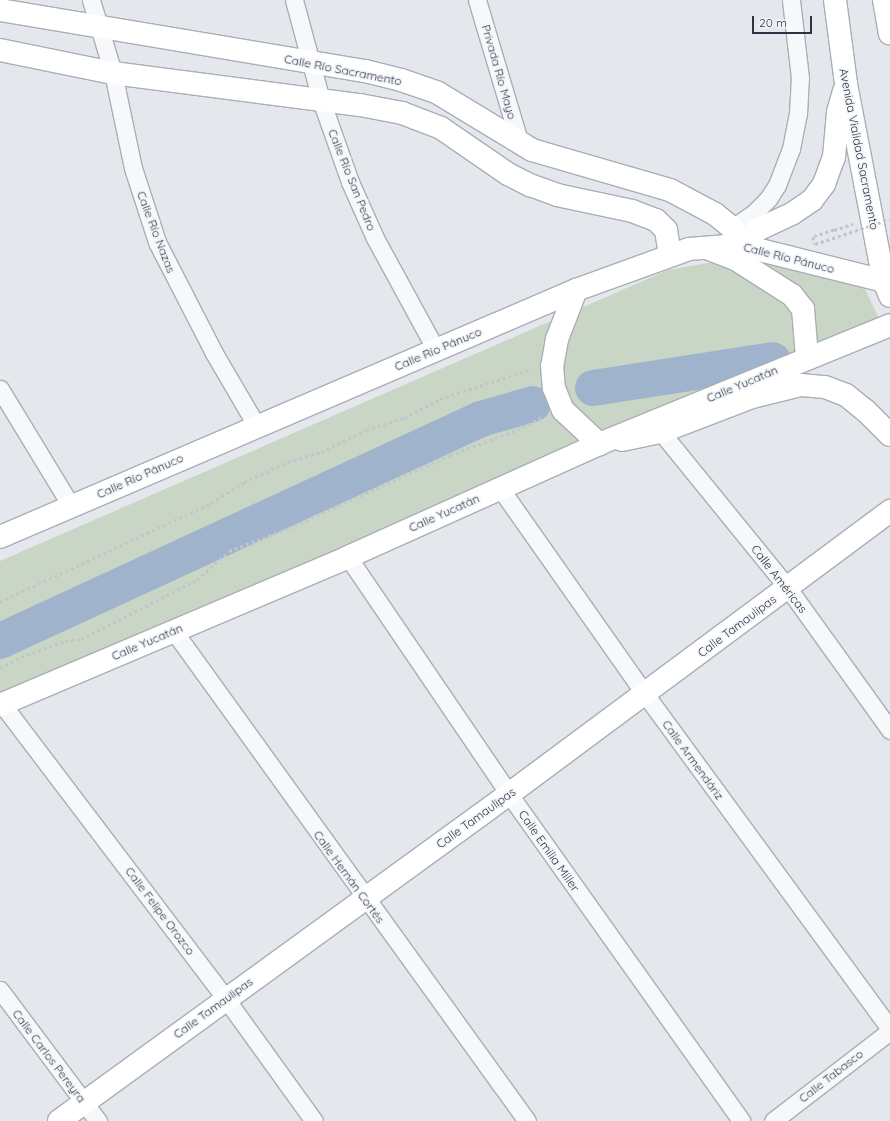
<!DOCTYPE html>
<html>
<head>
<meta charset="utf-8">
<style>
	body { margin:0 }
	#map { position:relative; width:890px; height:1121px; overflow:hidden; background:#e4e7ec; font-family:Quicksand,sans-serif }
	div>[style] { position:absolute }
	.green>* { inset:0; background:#c9d6c5 }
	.river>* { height:36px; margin:-18px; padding:0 18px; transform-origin:18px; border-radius:18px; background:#9fb4cc }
	.path>* { height:2.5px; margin-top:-1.25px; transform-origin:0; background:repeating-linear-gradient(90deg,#c2c5cb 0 3px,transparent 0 6px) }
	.roads { filter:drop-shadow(1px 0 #a9aeb7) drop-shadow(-1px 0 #a9aeb7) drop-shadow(0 1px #a9aeb7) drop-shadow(0 -1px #a9aeb7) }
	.street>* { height:17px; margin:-8.5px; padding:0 8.5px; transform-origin:8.5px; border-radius:8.5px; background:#f7f8fa }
	.secondary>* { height:22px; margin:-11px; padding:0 11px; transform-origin:11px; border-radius:11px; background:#fff }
	.primary>* { height:22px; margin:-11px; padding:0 11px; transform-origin:11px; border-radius:11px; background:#fff }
	.highway>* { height:22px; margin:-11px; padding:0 11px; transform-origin:11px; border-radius:11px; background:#fff }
	.path-bridge>* { height:2.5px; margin-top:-1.25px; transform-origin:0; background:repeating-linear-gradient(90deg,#c2c5cb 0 3px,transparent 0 6px) }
	span { translate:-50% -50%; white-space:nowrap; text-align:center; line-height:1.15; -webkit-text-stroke:3.5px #f4f6f9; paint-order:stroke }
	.street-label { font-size:12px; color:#2b3445 }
	.scale { position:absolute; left:752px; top:16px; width:60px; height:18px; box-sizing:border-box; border:2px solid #2b3445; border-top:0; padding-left:5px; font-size:12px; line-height:14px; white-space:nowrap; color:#2b3445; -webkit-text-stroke:3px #f4f6f9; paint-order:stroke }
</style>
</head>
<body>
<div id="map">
	<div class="green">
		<i style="clip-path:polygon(725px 260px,768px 264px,864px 287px,884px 329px,0 699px,0 561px,668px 270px)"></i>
	</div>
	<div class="river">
		<i style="left:593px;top:388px;width:182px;rotate:-8.8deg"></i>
		<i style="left:0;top:641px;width:530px;rotate:-24.78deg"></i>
		<i style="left:481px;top:419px;width:54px;rotate:-16.1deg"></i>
	</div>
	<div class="path">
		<i style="left:834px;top:230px;width:20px;rotate:-18deg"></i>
		<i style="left:0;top:602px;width:233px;rotate:-25.1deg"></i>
		<i style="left:211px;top:503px;width:39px;rotate:-32deg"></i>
		<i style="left:244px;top:482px;width:48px;rotate:-24.4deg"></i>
		<i style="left:288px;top:462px;width:34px;rotate:-17deg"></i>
		<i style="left:321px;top:452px;width:50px;rotate:-26.1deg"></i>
		<i style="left:366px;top:430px;width:40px;rotate:-18deg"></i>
		<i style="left:404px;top:418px;width:41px;rotate:-27.8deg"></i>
		<i style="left:440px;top:399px;width:97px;rotate:-18.1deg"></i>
		<i style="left:0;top:668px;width:24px;rotate:-28deg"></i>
		<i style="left:21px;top:657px;width:47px;rotate:-20deg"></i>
		<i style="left:65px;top:641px;width:16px;rotate:-7deg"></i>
		<i style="left:81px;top:639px;width:130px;rotate:-27deg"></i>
		<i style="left:197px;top:580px;width:43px;rotate:-42.2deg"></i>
		<i style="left:229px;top:551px;width:64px;rotate:-21deg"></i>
		<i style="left:289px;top:528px;width:177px;rotate:-24.4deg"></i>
		<i style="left:450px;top:455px;width:72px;rotate:-20.5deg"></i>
		<i style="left:517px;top:430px;width:30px;rotate:-27deg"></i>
	</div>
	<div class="roads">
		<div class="street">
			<i style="left:91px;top:0;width:76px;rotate:73.2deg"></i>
			<i style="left:113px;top:73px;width:97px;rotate:78.1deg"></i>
			<i style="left:133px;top:168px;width:78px;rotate:72deg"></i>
			<i style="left:157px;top:242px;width:125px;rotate:62.8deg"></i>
			<i style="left:214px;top:353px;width:83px;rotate:59.7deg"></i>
			<i style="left:294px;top:0;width:104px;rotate:74.9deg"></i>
			<i style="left:321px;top:100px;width:87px;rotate:70.5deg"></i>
			<i style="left:350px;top:182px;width:61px;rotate:65.9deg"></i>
			<i style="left:375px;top:238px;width:128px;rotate:61.4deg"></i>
			<i style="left:477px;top:0;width:150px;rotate:73.4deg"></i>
			<i style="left:732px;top:228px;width:27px;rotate:-34deg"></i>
			<i style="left:754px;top:213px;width:20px;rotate:-45deg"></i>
			<i style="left:768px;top:199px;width:17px;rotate:-57deg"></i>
			<i style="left:777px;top:185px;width:39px;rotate:-69deg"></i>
			<i style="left:791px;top:149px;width:36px;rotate:-79deg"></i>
			<i style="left:798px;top:114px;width:36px;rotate:-87deg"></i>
			<i style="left:800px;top:78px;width:79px;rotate:-96.6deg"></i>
			<i style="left:0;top:389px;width:137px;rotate:58.7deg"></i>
			<i style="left:661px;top:432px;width:201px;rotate:50.9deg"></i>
			<i style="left:788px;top:588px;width:175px;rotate:54.3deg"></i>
			<i style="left:500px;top:488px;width:252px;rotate:54.9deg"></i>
			<i style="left:645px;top:694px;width:415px;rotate:53.8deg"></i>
			<i style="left:348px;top:557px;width:287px;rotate:55.8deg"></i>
			<i style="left:509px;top:794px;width:401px;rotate:54.6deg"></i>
			<i style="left:173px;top:630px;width:605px;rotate:54.21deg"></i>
			<i style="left:2px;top:704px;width:370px;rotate:52.8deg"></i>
			<i style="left:226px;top:999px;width:150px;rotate:54.2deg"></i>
			<i style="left:0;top:990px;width:164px;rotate:53.2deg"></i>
			<i style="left:773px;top:1121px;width:148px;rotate:-37.6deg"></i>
		</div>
		<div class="secondary">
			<i style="left:0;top:10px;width:370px;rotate:9.5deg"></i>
			<i style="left:365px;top:71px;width:37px;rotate:14deg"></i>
			<i style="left:401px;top:80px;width:39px;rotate:19deg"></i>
			<i style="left:438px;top:93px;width:110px;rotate:31.2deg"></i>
			<i style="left:532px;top:150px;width:144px;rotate:16.2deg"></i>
			<i style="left:670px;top:190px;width:51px;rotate:28.1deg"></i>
			<i style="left:715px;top:214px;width:22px;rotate:39deg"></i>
			<i style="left:732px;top:228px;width:19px;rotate:65deg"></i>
			<i style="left:0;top:50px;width:115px;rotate:11.5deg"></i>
			<i style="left:113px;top:73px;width:249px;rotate:7.4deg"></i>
			<i style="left:360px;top:105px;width:43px;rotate:10.8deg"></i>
			<i style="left:402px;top:113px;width:42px;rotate:21deg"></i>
			<i style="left:441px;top:128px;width:81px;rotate:34.5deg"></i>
			<i style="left:508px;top:174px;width:25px;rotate:27deg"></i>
			<i style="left:530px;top:185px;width:29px;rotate:20deg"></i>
			<i style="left:557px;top:195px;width:77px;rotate:12deg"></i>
			<i style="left:632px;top:211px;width:26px;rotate:21deg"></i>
			<i style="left:656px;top:220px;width:14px;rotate:45deg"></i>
			<i style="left:666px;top:230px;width:26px;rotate:81deg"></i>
			<i style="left:622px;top:440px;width:40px;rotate:-12deg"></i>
			<i style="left:661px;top:432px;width:97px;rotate:-21deg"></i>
			<i style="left:752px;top:397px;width:50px;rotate:-13.8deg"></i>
			<i style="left:801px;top:385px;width:24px;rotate:5deg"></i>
			<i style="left:825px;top:387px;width:22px;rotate:21deg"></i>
			<i style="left:846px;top:395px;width:26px;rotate:39deg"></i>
			<i style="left:866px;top:411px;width:34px;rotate:45deg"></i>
			<i style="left:59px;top:1121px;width:556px;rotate:-36deg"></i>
			<i style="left:509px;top:794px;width:475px;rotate:-36.6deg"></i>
		</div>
		<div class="primary">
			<i style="left:709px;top:249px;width:30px;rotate:21deg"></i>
			<i style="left:737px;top:260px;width:65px;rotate:32.5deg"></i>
			<i style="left:792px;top:295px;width:18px;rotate:52deg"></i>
			<i style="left:803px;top:309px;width:48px;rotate:85.2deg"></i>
			<i style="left:576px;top:290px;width:53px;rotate:111.2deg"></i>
			<i style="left:557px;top:339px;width:27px;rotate:100deg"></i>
			<i style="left:552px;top:366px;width:22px;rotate:85deg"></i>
			<i style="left:554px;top:388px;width:24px;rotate:68deg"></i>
			<i style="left:563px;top:410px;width:50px;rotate:43.4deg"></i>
			<i style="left:0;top:537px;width:627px;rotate:-23.21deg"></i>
			<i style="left:576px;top:290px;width:120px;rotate:-19.9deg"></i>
			<i style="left:689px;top:249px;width:51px;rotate:-4.5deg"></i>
			<i style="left:740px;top:245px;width:148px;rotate:14deg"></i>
			<i style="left:884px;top:281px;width:6px;rotate:-9deg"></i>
			<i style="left:0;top:705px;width:378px;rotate:-23deg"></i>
			<i style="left:348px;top:557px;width:275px;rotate:-24.2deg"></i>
			<i style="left:599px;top:444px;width:314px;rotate:-22.2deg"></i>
		</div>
		<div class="highway">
			<i style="left:835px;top:0;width:85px;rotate:82.5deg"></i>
			<i style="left:846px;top:84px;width:201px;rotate:79.1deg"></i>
			<i style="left:884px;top:281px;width:16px;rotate:68deg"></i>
			<i style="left:884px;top:0;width:34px;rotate:80deg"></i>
			<i style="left:740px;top:245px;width:23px;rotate:-41deg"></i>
			<i style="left:757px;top:230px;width:40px;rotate:-25deg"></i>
			<i style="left:793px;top:213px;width:23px;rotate:-34deg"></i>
			<i style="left:812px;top:200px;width:20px;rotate:-53deg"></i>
			<i style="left:824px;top:184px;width:29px;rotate:-70deg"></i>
			<i style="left:834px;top:157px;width:45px;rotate:-84.9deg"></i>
			<i style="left:838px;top:112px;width:22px;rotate:-74deg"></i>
		</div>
	</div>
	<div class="path-bridge">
		<i style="left:834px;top:230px;width:22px;rotate:162deg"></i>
		<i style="left:813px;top:237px;width:7px;rotate:74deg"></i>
		<i style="left:815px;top:244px;width:79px;rotate:-18.4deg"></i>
	</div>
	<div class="street-label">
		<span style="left:343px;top:70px;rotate:11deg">Calle Río Sacramento</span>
		<span style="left:499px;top:72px;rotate:74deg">Privada Río Mayo</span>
		<span style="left:859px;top:149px;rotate:79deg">Avenida Vialidad Sacramento</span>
		<span style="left:352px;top:180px;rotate:68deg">Calle Río San Pedro</span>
		<span style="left:156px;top:232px;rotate:69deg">Calle Río Nazas</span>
		<span style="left:789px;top:258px;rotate:14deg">Calle Río Pánuco</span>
		<span style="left:438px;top:349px;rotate:-23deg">Calle Río Pánuco</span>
		<span style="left:742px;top:384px;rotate:-23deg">Calle Yucatán</span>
		<span style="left:140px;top:476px;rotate:-24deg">Calle Río Pánuco</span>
		<span style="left:444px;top:513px;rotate:-24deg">Calle Yucatán</span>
		<span style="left:779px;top:579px;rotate:52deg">Calle Américas</span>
		<span style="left:737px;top:626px;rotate:-37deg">Calle Tamaulipas</span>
		<span style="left:147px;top:642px;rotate:-23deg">Calle Yucatán</span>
		<span style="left:693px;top:760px;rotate:54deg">Calle Armendáriz</span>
		<span style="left:476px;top:818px;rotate:-36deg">Calle Tamaulipas</span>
		<span style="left:549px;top:851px;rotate:55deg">Calle Emilia Miller</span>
		<span style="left:349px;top:877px;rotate:54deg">Calle Hernán Cortés</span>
		<span style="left:160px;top:911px;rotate:53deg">Calle Felipe Orozco</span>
		<span style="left:213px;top:1008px;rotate:-36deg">Calle Tamaulipas</span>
		<span style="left:49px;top:1056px;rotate:53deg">Calle Carlos Pereyra</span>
		<span style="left:831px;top:1076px;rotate:-38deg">Calle Tabasco</span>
	</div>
	<div class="scale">20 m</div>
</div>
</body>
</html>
